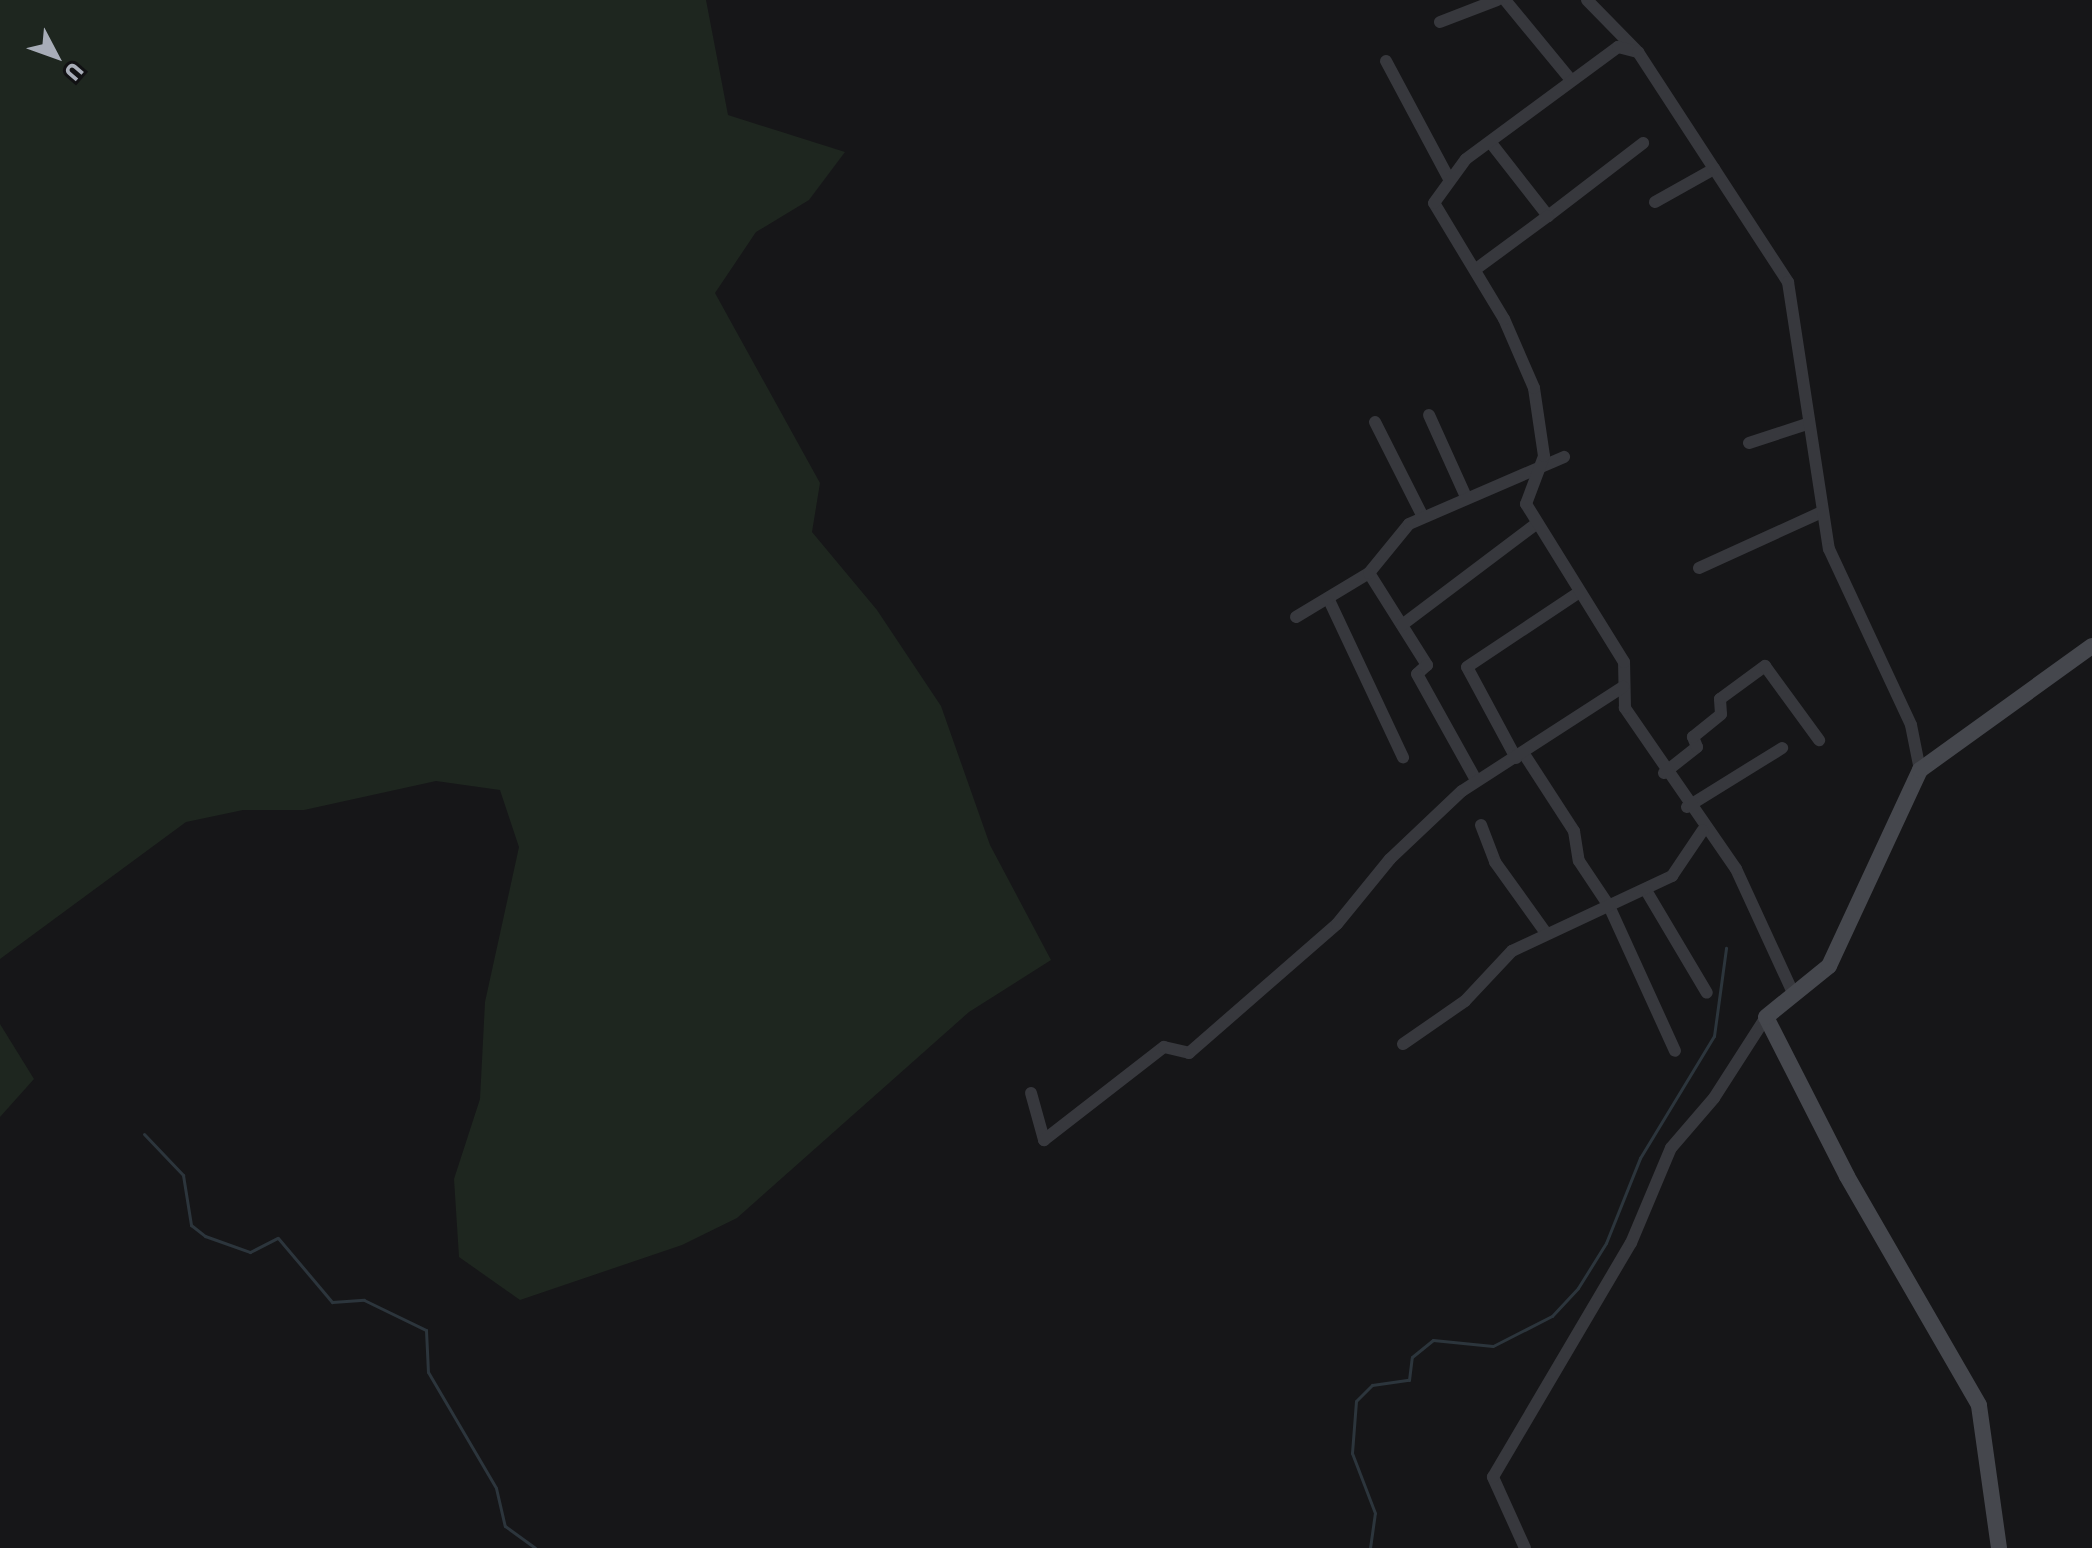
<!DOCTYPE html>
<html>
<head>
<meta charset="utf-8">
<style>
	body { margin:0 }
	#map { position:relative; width:2092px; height:1548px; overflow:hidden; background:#161618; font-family:Jost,sans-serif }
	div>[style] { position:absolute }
	.green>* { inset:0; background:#1e261f }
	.stream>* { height:3px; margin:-1.5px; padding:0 1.5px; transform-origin:1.5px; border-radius:1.5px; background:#2c353c }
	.street>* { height:12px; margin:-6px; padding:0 6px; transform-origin:6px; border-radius:6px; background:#37383d }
	.secondary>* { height:16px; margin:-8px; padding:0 8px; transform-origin:8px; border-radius:8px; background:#45474d }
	span { translate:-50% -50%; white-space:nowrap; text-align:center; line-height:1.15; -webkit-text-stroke:6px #111113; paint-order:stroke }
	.north { position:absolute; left:16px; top:16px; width:80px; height:80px; -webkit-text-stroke:6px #111113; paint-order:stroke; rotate:131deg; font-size:22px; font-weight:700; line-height:32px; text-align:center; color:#a8adb8 }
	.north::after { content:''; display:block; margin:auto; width:28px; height:36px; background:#a8adb8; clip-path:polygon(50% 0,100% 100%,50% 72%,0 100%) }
</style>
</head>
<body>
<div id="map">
	<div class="green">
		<i style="clip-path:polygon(0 0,706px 0,728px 115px,845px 152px,809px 200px,756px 232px,715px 293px,820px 483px,812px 532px,877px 610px,941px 706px,990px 845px,1051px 960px,969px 1012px,737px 1218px,682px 1245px,520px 1300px,459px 1257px,454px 1179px,480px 1099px,485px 1002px,519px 847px,500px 790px,436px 781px,304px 810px,243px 810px,186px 822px,0 959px)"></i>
		<i style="clip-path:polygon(0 1024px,34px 1079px,0 1117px)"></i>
	</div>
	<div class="stream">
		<i style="left:144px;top:1134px;width:57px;rotate:46.4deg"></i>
		<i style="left:183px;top:1175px;width:51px;rotate:80.9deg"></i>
		<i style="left:191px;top:1225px;width:18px;rotate:38deg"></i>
		<i style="left:205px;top:1236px;width:48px;rotate:19.6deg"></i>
		<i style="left:250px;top:1252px;width:31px;rotate:-27deg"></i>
		<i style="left:278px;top:1238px;width:84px;rotate:49.8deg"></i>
		<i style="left:332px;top:1302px;width:32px;rotate:-4deg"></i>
		<i style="left:364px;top:1300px;width:69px;rotate:25.8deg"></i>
		<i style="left:426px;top:1330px;width:42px;rotate:87.3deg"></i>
		<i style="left:428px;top:1372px;width:134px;rotate:59.6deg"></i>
		<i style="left:496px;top:1488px;width:39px;rotate:77deg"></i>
		<i style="left:505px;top:1526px;width:37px;rotate:36deg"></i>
		<i style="left:1370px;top:1548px;width:35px;rotate:-82deg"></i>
		<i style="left:1375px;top:1513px;width:64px;rotate:-111deg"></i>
		<i style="left:1352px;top:1453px;width:52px;rotate:-85.6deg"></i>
		<i style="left:1356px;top:1401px;width:23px;rotate:-45deg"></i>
		<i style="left:1372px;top:1385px;width:37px;rotate:-8deg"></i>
		<i style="left:1409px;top:1380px;width:23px;rotate:-83deg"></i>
		<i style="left:1412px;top:1357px;width:27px;rotate:-39deg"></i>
		<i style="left:1433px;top:1340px;width:60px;rotate:5.7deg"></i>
		<i style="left:1493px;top:1346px;width:66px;rotate:-27deg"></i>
		<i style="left:1552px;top:1316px;width:38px;rotate:-47deg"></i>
		<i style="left:1578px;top:1288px;width:53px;rotate:-58.1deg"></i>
		<i style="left:1606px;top:1243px;width:92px;rotate:-68.2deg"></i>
		<i style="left:1640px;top:1158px;width:143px;rotate:-58.8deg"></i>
		<i style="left:1714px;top:1036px;width:89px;rotate:-82.2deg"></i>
	</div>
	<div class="street">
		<i style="left:1505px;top:0;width:104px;rotate:50.5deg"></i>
		<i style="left:1587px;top:0;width:70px;rotate:45.6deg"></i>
		<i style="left:1440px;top:22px;width:61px;rotate:-21.1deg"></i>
		<i style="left:1386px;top:61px;width:132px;rotate:61.9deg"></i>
		<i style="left:1491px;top:143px;width:93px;rotate:52deg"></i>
		<i style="left:1548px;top:216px;width:120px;rotate:-37.5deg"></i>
		<i style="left:1655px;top:202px;width:68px;rotate:-29.2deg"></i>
		<i style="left:1476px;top:269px;width:89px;rotate:-36.4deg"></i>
		<i style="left:1429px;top:415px;width:90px;rotate:65.7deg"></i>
		<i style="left:1375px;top:422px;width:106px;rotate:63.2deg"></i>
		<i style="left:1749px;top:443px;width:61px;rotate:-18.1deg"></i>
		<i style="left:1699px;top:568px;width:135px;rotate:-24.5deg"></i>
		<i style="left:1369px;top:573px;width:109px;rotate:57.8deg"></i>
		<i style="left:1427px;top:665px;width:13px;rotate:138deg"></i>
		<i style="left:1417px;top:674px;width:121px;rotate:60.9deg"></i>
		<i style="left:1329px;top:600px;width:174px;rotate:64.8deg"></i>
		<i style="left:1296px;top:617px;width:85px;rotate:-31.1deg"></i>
		<i style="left:1369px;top:573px;width:63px;rotate:-50.8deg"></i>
		<i style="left:1409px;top:524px;width:169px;rotate:-23.4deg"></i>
		<i style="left:1402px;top:625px;width:168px;rotate:-37deg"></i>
		<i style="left:1524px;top:754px;width:92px;rotate:57deg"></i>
		<i style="left:1574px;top:831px;width:30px;rotate:81deg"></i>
		<i style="left:1579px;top:861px;width:54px;rotate:56.3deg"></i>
		<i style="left:1609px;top:906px;width:159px;rotate:65.5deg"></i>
		<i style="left:1516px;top:758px;width:103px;rotate:-118.3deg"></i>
		<i style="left:1467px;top:667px;width:133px;rotate:-33.7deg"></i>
		<i style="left:1664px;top:773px;width:42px;rotate:-38.2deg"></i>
		<i style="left:1697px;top:747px;width:11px;rotate:-112deg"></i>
		<i style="left:1693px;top:737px;width:36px;rotate:-39deg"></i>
		<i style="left:1721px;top:714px;width:15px;rotate:-94deg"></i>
		<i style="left:1720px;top:699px;width:56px;rotate:-36.3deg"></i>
		<i style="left:1765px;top:666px;width:92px;rotate:53.9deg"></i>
		<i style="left:1687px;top:807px;width:112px;rotate:-31.8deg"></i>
		<i style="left:1481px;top:825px;width:40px;rotate:69deg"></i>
		<i style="left:1495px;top:862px;width:87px;rotate:54.3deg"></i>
		<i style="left:1647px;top:892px;width:117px;rotate:59.3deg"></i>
		<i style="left:1794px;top:995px;width:139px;rotate:-114.7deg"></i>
		<i style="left:1736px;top:869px;width:196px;rotate:-124.6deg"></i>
		<i style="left:1625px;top:708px;width:46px;rotate:-91.2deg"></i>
		<i style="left:1624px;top:662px;width:186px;rotate:-121.8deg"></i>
		<i style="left:1526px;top:504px;width:51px;rotate:-69.4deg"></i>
		<i style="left:1544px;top:456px;width:69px;rotate:-98.4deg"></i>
		<i style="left:1534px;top:388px;width:75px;rotate:-113.5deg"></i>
		<i style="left:1504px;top:319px;width:135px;rotate:-121.1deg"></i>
		<i style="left:1434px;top:203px;width:54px;rotate:-54deg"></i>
		<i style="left:1466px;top:159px;width:189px;rotate:-36.4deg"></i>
		<i style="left:1618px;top:47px;width:21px;rotate:14deg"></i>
		<i style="left:1638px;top:52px;width:275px;rotate:56.9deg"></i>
		<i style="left:1788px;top:282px;width:270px;rotate:81.3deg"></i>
		<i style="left:1829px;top:549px;width:194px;rotate:65deg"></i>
		<i style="left:1911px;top:725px;width:46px;rotate:78.7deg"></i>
		<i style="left:1403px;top:1044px;width:75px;rotate:-34.7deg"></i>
		<i style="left:1465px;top:1001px;width:69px;rotate:-46.8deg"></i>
		<i style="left:1512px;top:951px;width:177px;rotate:-25.1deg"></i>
		<i style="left:1672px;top:876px;width:55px;rotate:-56deg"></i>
		<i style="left:1031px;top:1093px;width:49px;rotate:74.5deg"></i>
		<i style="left:1044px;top:1140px;width:152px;rotate:-37.8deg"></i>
		<i style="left:1164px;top:1047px;width:26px;rotate:13deg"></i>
		<i style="left:1189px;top:1053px;width:196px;rotate:-41.1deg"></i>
		<i style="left:1337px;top:924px;width:84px;rotate:-50.8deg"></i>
		<i style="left:1390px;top:859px;width:99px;rotate:-43.4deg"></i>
		<i style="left:1462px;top:791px;width:192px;rotate:-32.9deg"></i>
		<i style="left:1525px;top:1548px;width:78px;rotate:-114.3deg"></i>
		<i style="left:1493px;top:1477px;width:272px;rotate:-59.5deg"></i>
		<i style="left:1631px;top:1243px;width:103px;rotate:-67.2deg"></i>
		<i style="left:1671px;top:1148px;width:66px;rotate:-49.3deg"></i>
		<i style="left:1714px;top:1098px;width:96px;rotate:-57.3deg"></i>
	</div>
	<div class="secondary">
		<i style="left:1999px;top:1548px;width:144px;rotate:-98deg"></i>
		<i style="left:1979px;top:1405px;width:264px;rotate:-120deg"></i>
		<i style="left:1847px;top:1176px;width:178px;rotate:-117deg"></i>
		<i style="left:1766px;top:1017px;width:81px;rotate:-39deg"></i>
		<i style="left:1829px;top:966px;width:216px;rotate:-65.1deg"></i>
		<i style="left:1920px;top:770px;width:212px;rotate:-35.8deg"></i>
	</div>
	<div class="north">U</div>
</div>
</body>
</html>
